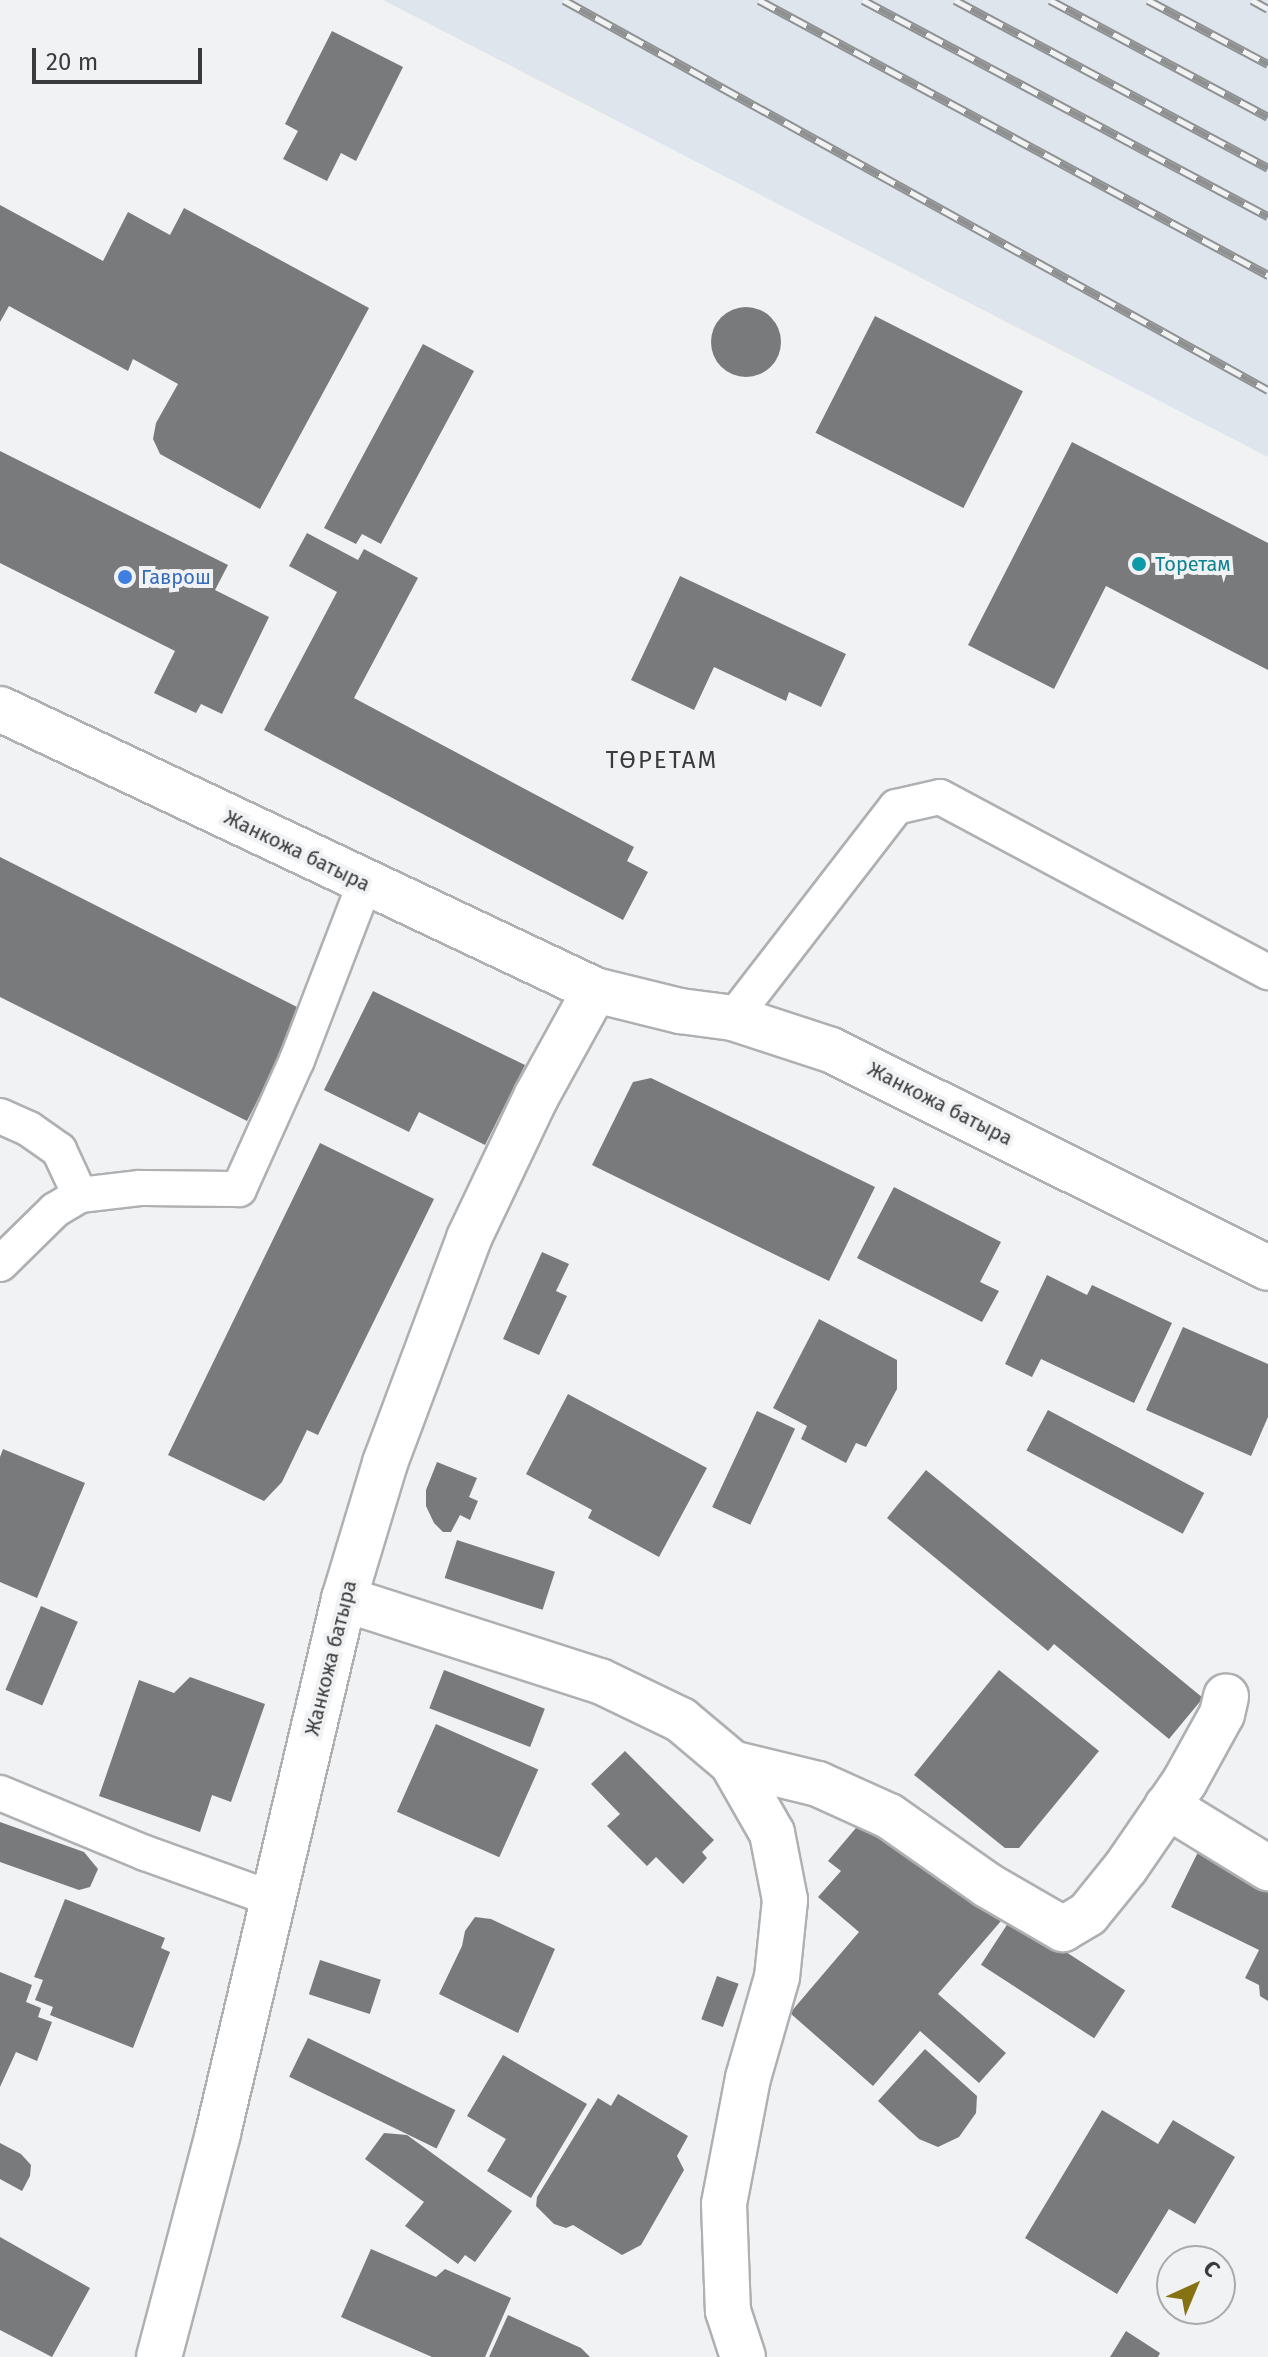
<!DOCTYPE html>
<html>
<head>
<meta charset="utf-8">
<style>
	body { margin:0 }
	#map { position:relative; width:1268px; height:2357px; overflow:hidden; background:#f1f2f4; font-family:"Fira Sans",sans-serif }
	div>[style] { position:absolute }
	.built>* { inset:0; background:#dee5ec }
	.building>* { inset:0; background:#787a7b; transform-origin:0 0 }
	.round { border-radius:50% }
	.roads { filter:drop-shadow(2px 0 #afb0b2) drop-shadow(-2px 0 #afb0b2) drop-shadow(0 2px #afb0b2) drop-shadow(0 -2px #afb0b2) }
	.service>* { height:34px; margin:-17px; padding:0 17px; transform-origin:17px; border-radius:17px; background:#fff }
	.minor>* { height:44px; margin:-22px; padding:0 22px; transform-origin:22px; border-radius:22px; background:#fff }
	.rail>* { height:9px; margin-top:-4.5px; transform-origin:0; background:repeating-linear-gradient(90deg,#f1f2f4 0 18px,#8f9091 0 36px); box-sizing:border-box; border-block:2px solid #8f9091 }
	.dots>* { width:22px; height:22px; translate:-50% -50%; box-sizing:border-box; border:4px solid #f1f2f4; border-radius:50% }
	span { translate:-50% -50%; white-space:nowrap; text-align:center; line-height:1.15; -webkit-text-stroke:8px #f1f2f4; paint-order:stroke }
	.culture-label { font-size:20px; color:#0d838f }
	.left { translate:0 -50%; text-align:left }
	.shop-label { font-size:20px; color:#366cbe }
	.street-label { font-size:20px; color:#3a3b3c }
	.quarter-label { font-size:24px; color:#3a3b3c; letter-spacing:2px }
	.north { position:absolute; left:1156px; top:2245px; width:80px; height:80px; box-sizing:border-box; background:#f1f2f4; border:2px solid #a8a9aa; border-radius:50%; rotate:44deg; font-size:22px; font-weight:700; line-height:32px; text-align:center; color:#3a3b3c }
	.north::after { content:''; display:block; margin:auto; width:28px; height:36px; background:#867213; clip-path:polygon(50% 0,100% 100%,50% 72%,0 100%) }
	.scale { position:absolute; left:32px; top:48px; width:170px; height:36px; box-sizing:border-box; border:4px solid #3a3b3c; border-top:0; padding-left:10px; font-size:24px; line-height:28px; white-space:nowrap; color:#3a3b3c; -webkit-text-stroke:6px #f1f2f4; paint-order:stroke }
</style>
</head>
<body>
<div id="map">
	<div class="built">
		<i style="clip-path:polygon(383px 0,1268px 0,1268px 457px)"></i>
	</div>
	<div class="building">
		<i style="clip-path:polygon(332px 31px,403px 67px,356px 161px,341px 153px,327px 181px,283px 159px,298px 131px,285px 124px)"></i>
		<i style="clip-path:polygon(0 205px,103px 261px,128px 212px,170px 235px,184px 208px,369px 308px,260px 509px,160px 454px,153px 439px,156px 423px,178px 384px,133px 359px,128px 371px,9px 306px,0 322px)"></i>
		<i class="round" style="left:711px;top:307px;width:70px;height:70px"></i>
		<i style="left:875px;top:316px;width:166px;height:131px;rotate:27deg"></i>
		<i style="clip-path:polygon(423px 344px,474px 371px,381px 544px,362px 534px,356px 544px,324px 528px)"></i>
		<i style="clip-path:polygon(1072px 442px,1268px 543px,1268px 670px,1106px 586px,1054px 689px,968px 645px)"></i>
		<i style="clip-path:polygon(0 451px,228px 565px,215px 590px,269px 617px,222px 714px,201px 704px,196px 713px,154px 693px,175px 651px,0 563px)"></i>
		<i style="clip-path:polygon(307px 533px,358px 560px,364px 549px,418px 578px,354px 698px,634px 847px,627px 861px,648px 872px,623px 920px,264px 730px,337px 592px,289px 566px)"></i>
		<i style="clip-path:polygon(680px 576px,846px 654px,821px 707px,789px 692px,786px 701px,714px 667px,694px 710px,631px 680px)"></i>
		<i style="clip-path:polygon(0 857px,303px 1010px,247px 1121px,0 997px)"></i>
		<i style="clip-path:polygon(373px 991px,525px 1065px,485px 1145px,419px 1112px,409px 1132px,324px 1090px)"></i>
		<i style="clip-path:polygon(651px 1078px,875px 1187px,829px 1281px,592px 1165px,633px 1082px)"></i>
		<i style="clip-path:polygon(320px 1143px,434px 1199px,318px 1435px,307px 1430px,282px 1482px,264px 1501px,168px 1455px)"></i>
		<i style="clip-path:polygon(894px 1187px,1001px 1242px,980px 1282px,999px 1291px,982px 1322px,857px 1258px)"></i>
		<i style="clip-path:polygon(542px 1252px,569px 1264px,556px 1291px,567px 1296px,539px 1355px,503px 1339px)"></i>
		<i style="clip-path:polygon(1047px 1275px,1087px 1295px,1092px 1285px,1172px 1323px,1134px 1403px,1041px 1359px,1032px 1377px,1005px 1364px)"></i>
		<i style="clip-path:polygon(819px 1319px,897px 1360px,897px 1389px,866px 1447px,856px 1443px,846px 1463px,801px 1439px,807px 1426px,773px 1408px)"></i>
		<i style="clip-path:polygon(1183px 1327px,1268px 1364px,1268px 1417px,1251px 1456px,1146px 1410px)"></i>
		<i style="clip-path:polygon(568px 1394px,707px 1468px,659px 1557px,588px 1518px,592px 1510px,526px 1474px)"></i>
		<i style="left:1048px;top:1410px;width:177px;height:46px;rotate:28deg"></i>
		<i style="left:757px;top:1411px;width:42px;height:106px;rotate:25deg"></i>
		<i style="clip-path:polygon(3px 1449px,85px 1483px,37px 1598px,0 1582px,0 1457px)"></i>
		<i style="clip-path:polygon(437px 1462px,477px 1478px,469px 1497px,478px 1501px,470px 1520px,460px 1515px,451px 1532px,443px 1532px,434px 1523px,426px 1506px,426px 1490px)"></i>
		<i style="clip-path:polygon(926px 1470px,1203px 1698px,1169px 1739px,1054px 1644px,1048px 1651px,887px 1518px)"></i>
		<i style="left:457px;top:1540px;width:103px;height:40px;rotate:18deg"></i>
		<i style="left:41px;top:1606px;width:40px;height:91px;rotate:23deg"></i>
		<i style="left:444px;top:1670px;width:108px;height:41px;rotate:21deg"></i>
		<i style="clip-path:polygon(999px 1670px,1099px 1751px,1019px 1848px,1005px 1848px,914px 1775px)"></i>
		<i style="clip-path:polygon(190px 1677px,265px 1704px,231px 1802px,212px 1795px,200px 1832px,99px 1796px,139px 1680px,174px 1693px)"></i>
		<i style="left:436px;top:1724px;width:112px;height:96px;rotate:24deg"></i>
		<i style="clip-path:polygon(625px 1751px,714px 1840px,702px 1852px,707px 1858px,683px 1884px,656px 1857px,647px 1866px,607px 1826px,620px 1814px,591px 1784px)"></i>
		<i style="clip-path:polygon(872px 1809px,1001px 1921px,938px 1994px,1006px 2053px,979px 2083px,920px 2031px,873px 2086px,790px 2013px,859px 1932px,818px 1897px,841px 1871px,828px 1861px)"></i>
		<i style="clip-path:polygon(0 1822px,84px 1852px,98px 1869px,90px 1887px,79px 1890px,0 1862px)"></i>
		<i style="clip-path:polygon(1200px 1848px,1268px 1882px,1268px 2001px,1260px 1996px,1259px 1985px,1245px 1978px,1259px 1950px,1171px 1907px)"></i>
		<i style="clip-path:polygon(65px 1899px,165px 1938px,161px 1948px,170px 1952px,133px 2048px,50px 2015px,53px 2007px,35px 2000px,43px 1980px,34px 1977px)"></i>
		<i style="clip-path:polygon(475px 1917px,491px 1919px,555px 1949px,518px 2033px,439px 1994px,462px 1946px,465px 1931px)"></i>
		<i style="left:1012px;top:1917px;width:135px;height:57px;rotate:33deg"></i>
		<i style="left:320px;top:1960px;width:64px;height:36px;rotate:18deg"></i>
		<i style="clip-path:polygon(0 1972px,32px 1985px,26px 2002px,41px 2008px,38px 2017px,52px 2022px,37px 2061px,16px 2052px,0 2087px)"></i>
		<i style="left:717px;top:1976px;width:23px;height:46px;rotate:20deg"></i>
		<i style="left:308px;top:2038px;width:164px;height:43px;rotate:26deg"></i>
		<i style="clip-path:polygon(925px 2049px,977px 2096px,976px 2113px,959px 2137px,938px 2147px,919px 2139px,878px 2101px)"></i>
		<i style="clip-path:polygon(503px 2055px,587px 2104px,531px 2198px,487px 2171px,506px 2139px,467px 2116px)"></i>
		<i style="clip-path:polygon(618px 2094px,688px 2136px,677px 2156px,684px 2170px,641px 2245px,622px 2255px,573px 2225px,566px 2228px,554px 2224px,536px 2206px,537px 2197px,598px 2098px,611px 2106px)"></i>
		<i style="clip-path:polygon(1102px 2110px,1158px 2144px,1173px 2120px,1235px 2157px,1195px 2224px,1169px 2209px,1117px 2294px,1025px 2238px)"></i>
		<i style="clip-path:polygon(384px 2133px,407px 2135px,512px 2211px,475px 2262px,465px 2255px,458px 2264px,405px 2226px,424px 2202px,365px 2159px)"></i>
		<i style="clip-path:polygon(0 2143px,21px 2154px,31px 2165px,30px 2176px,22px 2191px,0 2179px)"></i>
		<i style="clip-path:polygon(0 2237px,90px 2288px,52px 2357px,0 2330px)"></i>
		<i style="clip-path:polygon(371px 2249px,436px 2277px,445px 2269px,511px 2298px,485px 2357px,432px 2357px,341px 2317px)"></i>
		<i style="clip-path:polygon(508px 2315px,581px 2348px,590px 2357px,489px 2357px)"></i>
		<i style="clip-path:polygon(1126px 2331px,1160px 2353px,1158px 2357px,1110px 2357px)"></i>
	</div>
	<div class="roads">
		<div class="service">
			<i style="left:733px;top:1018px;width:267px;rotate:-52.3deg"></i>
			<i style="left:896px;top:807px;width:45px;rotate:-12.8deg"></i>
			<i style="left:940px;top:797px;width:372px;rotate:28.1deg"></i>
			<i style="left:0;top:1116px;width:32px;rotate:24deg"></i>
			<i style="left:29px;top:1129px;width:37px;rotate:35deg"></i>
			<i style="left:59px;top:1150px;width:50px;rotate:65deg"></i>
			<i style="left:0;top:1264px;width:77px;rotate:-44.5deg"></i>
			<i style="left:55px;top:1210px;width:29px;rotate:-31deg"></i>
			<i style="left:80px;top:1195px;width:60px;rotate:-6.7deg"></i>
			<i style="left:140px;top:1188px;width:99px;rotate:0.6deg"></i>
			<i style="left:239px;top:1189px;width:141px;rotate:-65.8deg"></i>
			<i style="left:297px;top:1060px;width:190px;rotate:-69deg"></i>
			<i style="left:0;top:1793px;width:157px;rotate:22.5deg"></i>
			<i style="left:145px;top:1853px;width:136px;rotate:19.8deg"></i>
		</div>
		<div class="minor">
			<i style="left:0;top:709px;width:658px;rotate:25.28deg"></i>
			<i style="left:344px;top:1599px;width:269px;rotate:17.8deg"></i>
			<i style="left:600px;top:1681px;width:90px;rotate:25.7deg"></i>
			<i style="left:681px;top:1720px;width:67px;rotate:40.1deg"></i>
			<i style="left:732px;top:1763px;width:81px;rotate:60.3deg"></i>
			<i style="left:772px;top:1833px;width:68px;rotate:79deg"></i>
			<i style="left:785px;top:1900px;width:77px;rotate:95.9deg"></i>
			<i style="left:777px;top:1977px;width:105px;rotate:106deg"></i>
			<i style="left:748px;top:2078px;width:128px;rotate:100.8deg"></i>
			<i style="left:724px;top:2204px;width:107px;rotate:87.9deg"></i>
			<i style="left:728px;top:2311px;width:48px;rotate:71.9deg"></i>
			<i style="left:732px;top:1763px;width:89px;rotate:13.7deg"></i>
			<i style="left:818px;top:1784px;width:78px;rotate:24.3deg"></i>
			<i style="left:889px;top:1816px;width:120px;rotate:35.1deg"></i>
			<i style="left:987px;top:1885px;width:88px;rotate:30.1deg"></i>
			<i style="left:1063px;top:1929px;width:29px;rotate:-31deg"></i>
			<i style="left:1088px;top:1914px;width:60px;rotate:-51deg"></i>
			<i style="left:1126px;top:1867px;width:104px;rotate:-55.5deg"></i>
			<i style="left:1185px;top:1781px;width:77px;rotate:-61.1deg"></i>
			<i style="left:1222px;top:1714px;width:18px;rotate:-77deg"></i>
			<i style="left:1167px;top:1806px;width:119px;rotate:31.5deg"></i>
			<i style="left:159px;top:2357px;width:232px;rotate:-75.2deg"></i>
			<i style="left:218px;top:2133px;width:549px;rotate:-76.72deg"></i>
			<i style="left:344px;top:1599px;width:142px;rotate:-73.2deg"></i>
			<i style="left:385px;top:1463px;width:240px;rotate:-69.5deg"></i>
			<i style="left:469px;top:1238px;width:156px;rotate:-64.6deg"></i>
			<i style="left:536px;top:1097px;width:122px;rotate:-61.1deg"></i>
			<i style="left:595px;top:990px;width:88px;rotate:13.9deg"></i>
			<i style="left:680px;top:1011px;width:53px;rotate:7.5deg"></i>
			<i style="left:733px;top:1018px;width:103px;rotate:18.1deg"></i>
			<i style="left:831px;top:1050px;width:488px;rotate:26.5deg"></i>
		</div>
	</div>
	<div class="rail">
		<i style="left:564px;top:0;width:805px;rotate:28.99deg"></i>
		<i style="left:759px;top:0;width:579px;rotate:28.38deg"></i>
		<i style="left:863px;top:0;width:459px;rotate:28.1deg"></i>
		<i style="left:955px;top:0;width:355px;rotate:28.2deg"></i>
		<i style="left:1050px;top:0;width:247px;rotate:28.2deg"></i>
		<i style="left:1148px;top:0;width:136px;rotate:28.1deg"></i>
		<i style="left:1252px;top:0;width:18px;rotate:29deg"></i>
	</div>
	<div class="dots">
		<i style="left:1139px;top:564px;background:#0f9aa8"></i>
		<i style="left:125px;top:577px;background:#3f7fe0"></i>
	</div>
	<div class="culture-label">
		<span class="left" style="left:1155px;top:564px">Торетам</span>
	</div>
	<div class="shop-label">
		<span class="left" style="left:141px;top:577px">Гаврош</span>
	</div>
	<div class="street-label">
		<span style="left:297px;top:851px;rotate:26deg">Жанкожа батыра</span>
		<span style="left:940px;top:1104px;rotate:27deg">Жанкожа батыра</span>
		<span style="left:331px;top:1658px;rotate:-76deg">Жанкожа батыра</span>
	</div>
	<div class="quarter-label">
		<span style="left:662px;top:761px">ТӨРЕТАМ</span>
	</div>
	<div class="north">С</div>
	<div class="scale">20 m</div>
</div>
</body>
</html>
